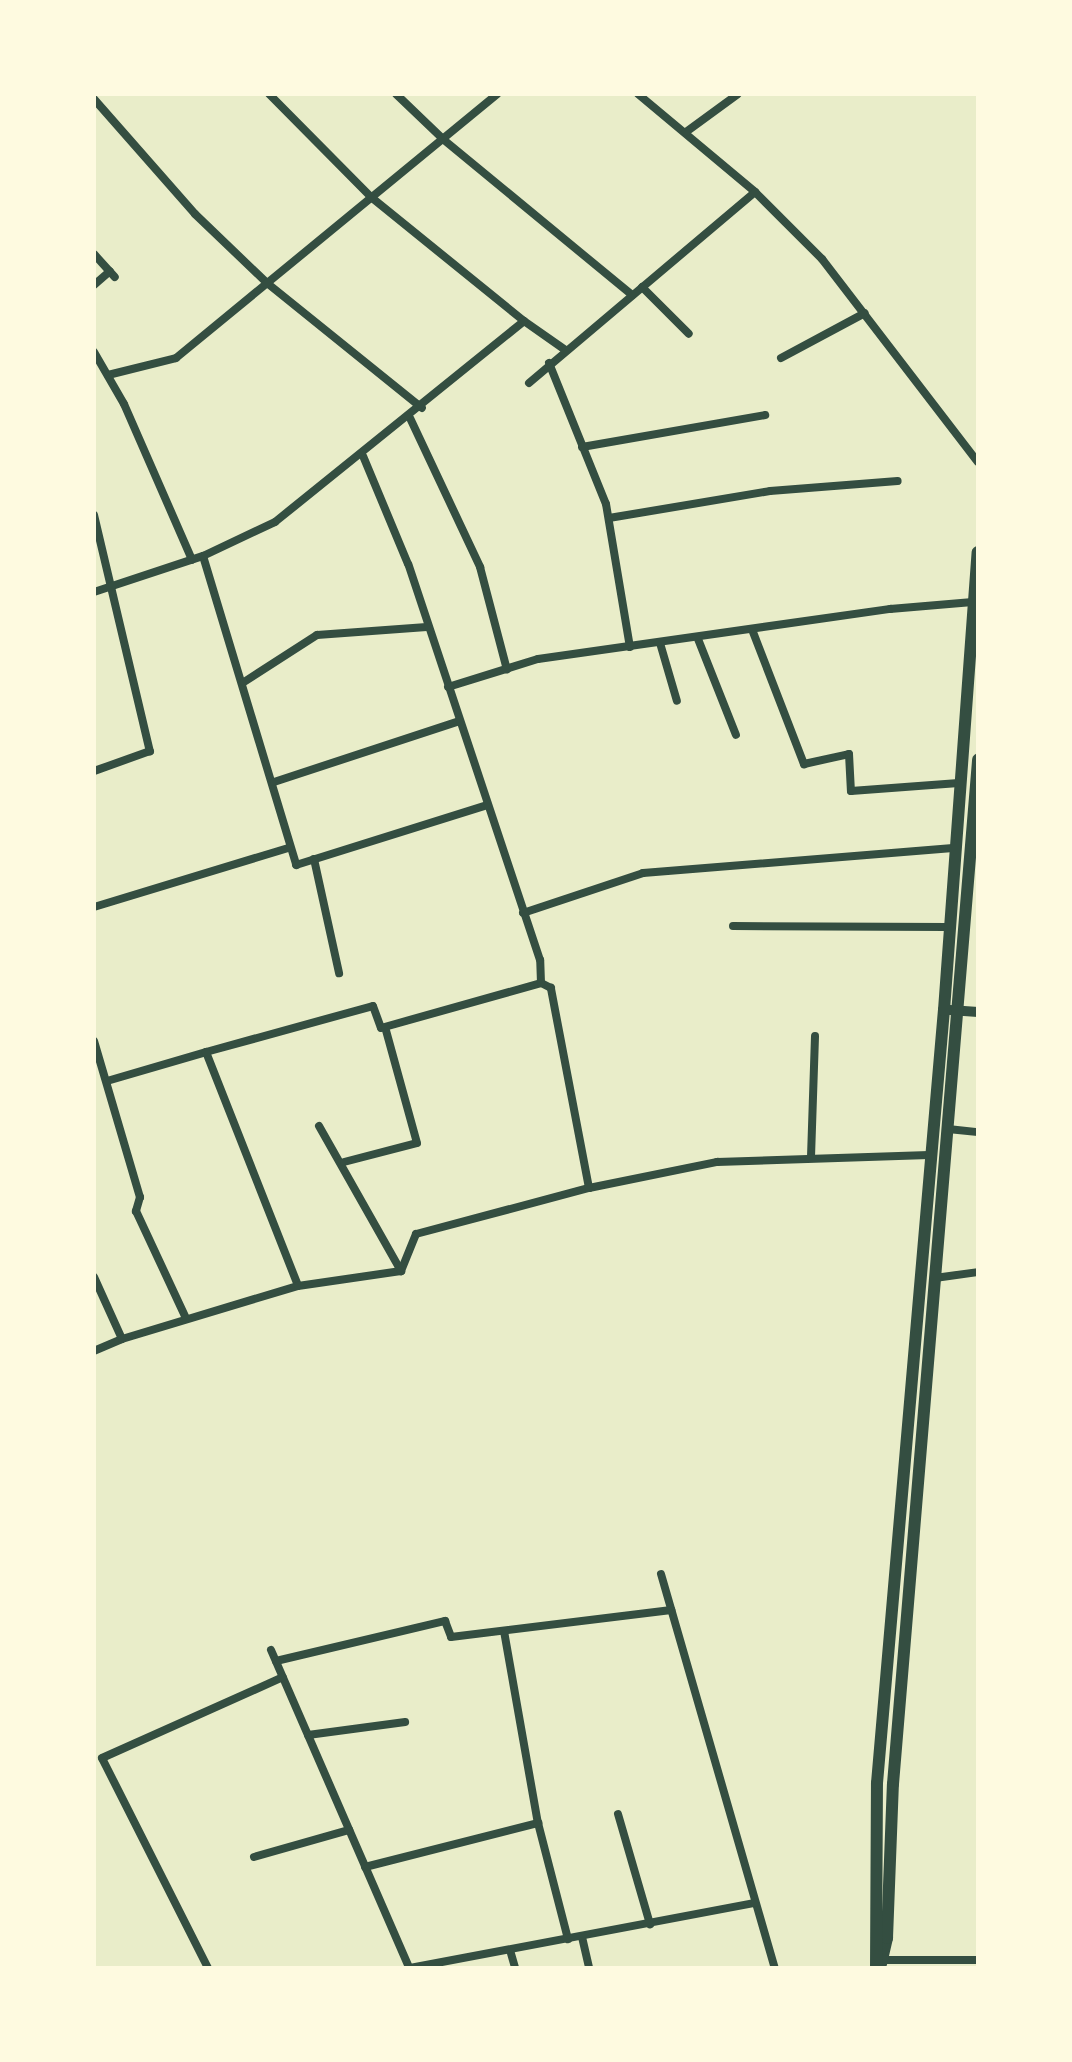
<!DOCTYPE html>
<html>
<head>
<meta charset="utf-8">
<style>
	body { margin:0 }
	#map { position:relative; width:1072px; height:2062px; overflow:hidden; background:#e9edc9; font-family:Ubuntu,sans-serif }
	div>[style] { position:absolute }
	.minor>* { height:8px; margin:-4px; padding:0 4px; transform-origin:4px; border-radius:4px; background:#344e41 }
	.tertiary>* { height:10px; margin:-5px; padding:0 5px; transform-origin:5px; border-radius:5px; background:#344e41 }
	.trunk>* { height:12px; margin:-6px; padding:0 6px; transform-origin:6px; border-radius:6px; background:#344e41 }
	span { translate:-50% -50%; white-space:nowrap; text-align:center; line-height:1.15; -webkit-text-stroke:6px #fefae0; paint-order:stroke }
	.frame { position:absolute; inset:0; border:96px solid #fefae0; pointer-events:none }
</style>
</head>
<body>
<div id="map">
	<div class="minor">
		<i style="left:396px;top:94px;width:66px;rotate:43.8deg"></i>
		<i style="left:444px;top:140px;width:244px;rotate:39.5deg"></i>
		<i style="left:638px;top:94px;width:153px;rotate:39.9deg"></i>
		<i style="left:755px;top:192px;width:95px;rotate:45deg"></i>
		<i style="left:822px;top:259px;width:256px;rotate:52.5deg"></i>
		<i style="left:94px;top:99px;width:153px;rotate:48.7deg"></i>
		<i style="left:195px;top:214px;width:100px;rotate:43.8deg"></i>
		<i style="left:267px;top:283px;width:199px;rotate:38.9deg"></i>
		<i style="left:686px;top:132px;width:64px;rotate:-36.2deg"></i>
		<i style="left:94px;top:254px;width:31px;rotate:48deg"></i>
		<i style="left:94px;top:285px;width:21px;rotate:-41deg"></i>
		<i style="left:642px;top:287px;width:66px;rotate:45deg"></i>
		<i style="left:524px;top:321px;width:49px;rotate:35deg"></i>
		<i style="left:94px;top:352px;width:60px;rotate:60deg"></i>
		<i style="left:124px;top:404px;width:170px;rotate:66.4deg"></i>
		<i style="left:781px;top:358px;width:95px;rotate:-28.2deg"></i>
		<i style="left:549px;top:363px;width:152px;rotate:68deg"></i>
		<i style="left:606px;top:504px;width:145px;rotate:80.5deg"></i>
		<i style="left:108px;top:375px;width:70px;rotate:-14deg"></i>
		<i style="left:176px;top:358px;width:416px;rotate:-39.4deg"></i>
		<i style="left:529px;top:383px;width:296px;rotate:-40.2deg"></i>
		<i style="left:410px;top:418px;width:165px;rotate:64.8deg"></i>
		<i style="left:480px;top:567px;width:106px;rotate:75.3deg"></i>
		<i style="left:582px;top:447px;width:186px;rotate:-9.9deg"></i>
		<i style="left:94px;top:515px;width:243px;rotate:76.7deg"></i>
		<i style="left:150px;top:751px;width:59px;rotate:160.3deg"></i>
		<i style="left:609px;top:518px;width:163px;rotate:-9.5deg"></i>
		<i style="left:770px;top:491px;width:128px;rotate:-4.5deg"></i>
		<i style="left:203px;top:556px;width:323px;rotate:73.2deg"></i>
		<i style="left:296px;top:865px;width:201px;rotate:-17.4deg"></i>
		<i style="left:94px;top:592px;width:115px;rotate:-18.3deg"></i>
		<i style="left:203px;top:556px;width:80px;rotate:-25.3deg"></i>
		<i style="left:275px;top:522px;width:320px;rotate:-38.9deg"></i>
		<i style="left:524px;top:321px;width:196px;rotate:-141deg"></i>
		<i style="left:372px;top:198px;width:146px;rotate:-134.7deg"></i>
		<i style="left:753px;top:632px;width:142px;rotate:68.9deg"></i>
		<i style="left:804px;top:764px;width:46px;rotate:-12.5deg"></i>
		<i style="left:849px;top:754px;width:37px;rotate:87deg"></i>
		<i style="left:851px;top:791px;width:108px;rotate:-4.2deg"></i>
		<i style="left:698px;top:639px;width:103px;rotate:68.4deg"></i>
		<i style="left:660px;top:643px;width:60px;rotate:73.7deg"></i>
		<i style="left:244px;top:682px;width:87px;rotate:-32.8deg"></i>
		<i style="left:317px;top:635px;width:110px;rotate:-4.2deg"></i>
		<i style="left:448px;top:687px;width:94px;rotate:-17.3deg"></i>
		<i style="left:538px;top:659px;width:356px;rotate:-8.1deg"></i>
		<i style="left:890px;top:609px;width:83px;rotate:-4.8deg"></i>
		<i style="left:274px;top:782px;width:195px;rotate:-18.2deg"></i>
		<i style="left:314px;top:859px;width:117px;rotate:77.6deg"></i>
		<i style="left:94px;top:907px;width:203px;rotate:-16.9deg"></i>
		<i style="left:523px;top:913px;width:126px;rotate:-18.4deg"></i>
		<i style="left:643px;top:873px;width:311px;rotate:-4.6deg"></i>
		<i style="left:733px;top:926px;width:214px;rotate:0.3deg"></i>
		<i style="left:94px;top:1041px;width:163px;rotate:73.6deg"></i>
		<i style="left:140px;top:1197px;width:15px;rotate:106deg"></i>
		<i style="left:136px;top:1211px;width:118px;rotate:65deg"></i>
		<i style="left:206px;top:1052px;width:173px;rotate:-15.4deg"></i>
		<i style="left:373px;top:1006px;width:23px;rotate:70deg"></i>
		<i style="left:381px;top:1028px;width:166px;rotate:-15.7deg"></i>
		<i style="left:107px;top:1081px;width:103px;rotate:-16.3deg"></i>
		<i style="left:206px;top:1052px;width:251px;rotate:68.5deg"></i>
		<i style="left:319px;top:1126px;width:167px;rotate:60.5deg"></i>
		<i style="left:948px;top:1129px;width:30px;rotate:6deg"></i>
		<i style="left:811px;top:1157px;width:121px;rotate:-88.1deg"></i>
		<i style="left:344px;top:1162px;width:75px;rotate:-14.6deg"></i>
		<i style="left:417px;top:1143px;width:120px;rotate:-105.4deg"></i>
		<i style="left:589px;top:1188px;width:131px;rotate:-11.5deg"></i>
		<i style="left:717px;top:1162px;width:212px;rotate:-1.9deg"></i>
		<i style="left:94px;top:1277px;width:68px;rotate:65.7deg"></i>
		<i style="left:122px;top:1339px;width:30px;rotate:157deg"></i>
		<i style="left:935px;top:1278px;width:43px;rotate:-7.9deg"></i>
		<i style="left:122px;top:1339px;width:184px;rotate:-16.8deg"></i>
		<i style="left:298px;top:1286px;width:104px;rotate:-8.3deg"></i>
		<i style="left:401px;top:1271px;width:40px;rotate:-68deg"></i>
		<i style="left:416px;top:1234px;width:179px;rotate:-14.9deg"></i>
		<i style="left:589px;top:1188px;width:204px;rotate:-100.8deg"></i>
		<i style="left:551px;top:988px;width:11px;rotate:-153deg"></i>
		<i style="left:541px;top:983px;width:23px;rotate:-92deg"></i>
		<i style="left:540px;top:960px;width:417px;rotate:-108.4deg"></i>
		<i style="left:408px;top:564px;width:117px;rotate:-112.6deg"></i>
		<i style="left:661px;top:1574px;width:410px;rotate:73.9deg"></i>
		<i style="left:504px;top:1631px;width:195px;rotate:80deg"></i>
		<i style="left:538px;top:1823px;width:120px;rotate:75.5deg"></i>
		<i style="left:271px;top:1650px;width:347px;rotate:66.5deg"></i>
		<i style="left:276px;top:1661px;width:174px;rotate:-13.3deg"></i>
		<i style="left:445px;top:1621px;width:17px;rotate:69deg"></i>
		<i style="left:451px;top:1637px;width:222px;rotate:-7deg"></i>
		<i style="left:308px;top:1735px;width:98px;rotate:-7.6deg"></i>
		<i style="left:618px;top:1814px;width:115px;rotate:73.8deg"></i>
		<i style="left:254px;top:1857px;width:99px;rotate:-15.9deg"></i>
		<i style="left:365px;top:1867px;width:179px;rotate:-14.3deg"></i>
		<i style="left:582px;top:1937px;width:32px;rotate:77deg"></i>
		<i style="left:510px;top:1950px;width:19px;rotate:74deg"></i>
		<i style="left:881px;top:1960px;width:97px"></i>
		<i style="left:208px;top:1968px;width:235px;rotate:-116.8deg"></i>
		<i style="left:102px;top:1758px;width:198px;rotate:-24.1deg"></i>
		<i style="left:410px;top:1968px;width:351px;rotate:-10.7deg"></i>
	</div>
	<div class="tertiary">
		<i style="left:950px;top:1010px;width:28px;rotate:4deg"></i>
	</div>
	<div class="trunk">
		<i style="left:881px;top:1964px;width:27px;rotate:-77deg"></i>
		<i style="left:887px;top:1938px;width:154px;rotate:-87.8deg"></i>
		<i style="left:893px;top:1784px;width:1028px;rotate:-85.25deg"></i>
		<i style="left:876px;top:1968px;width:185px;rotate:-89.7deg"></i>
		<i style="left:877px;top:1783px;width:776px;rotate:-85.05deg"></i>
		<i style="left:944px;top:1010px;width:459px;rotate:-85.8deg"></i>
	</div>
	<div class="frame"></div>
</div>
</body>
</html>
